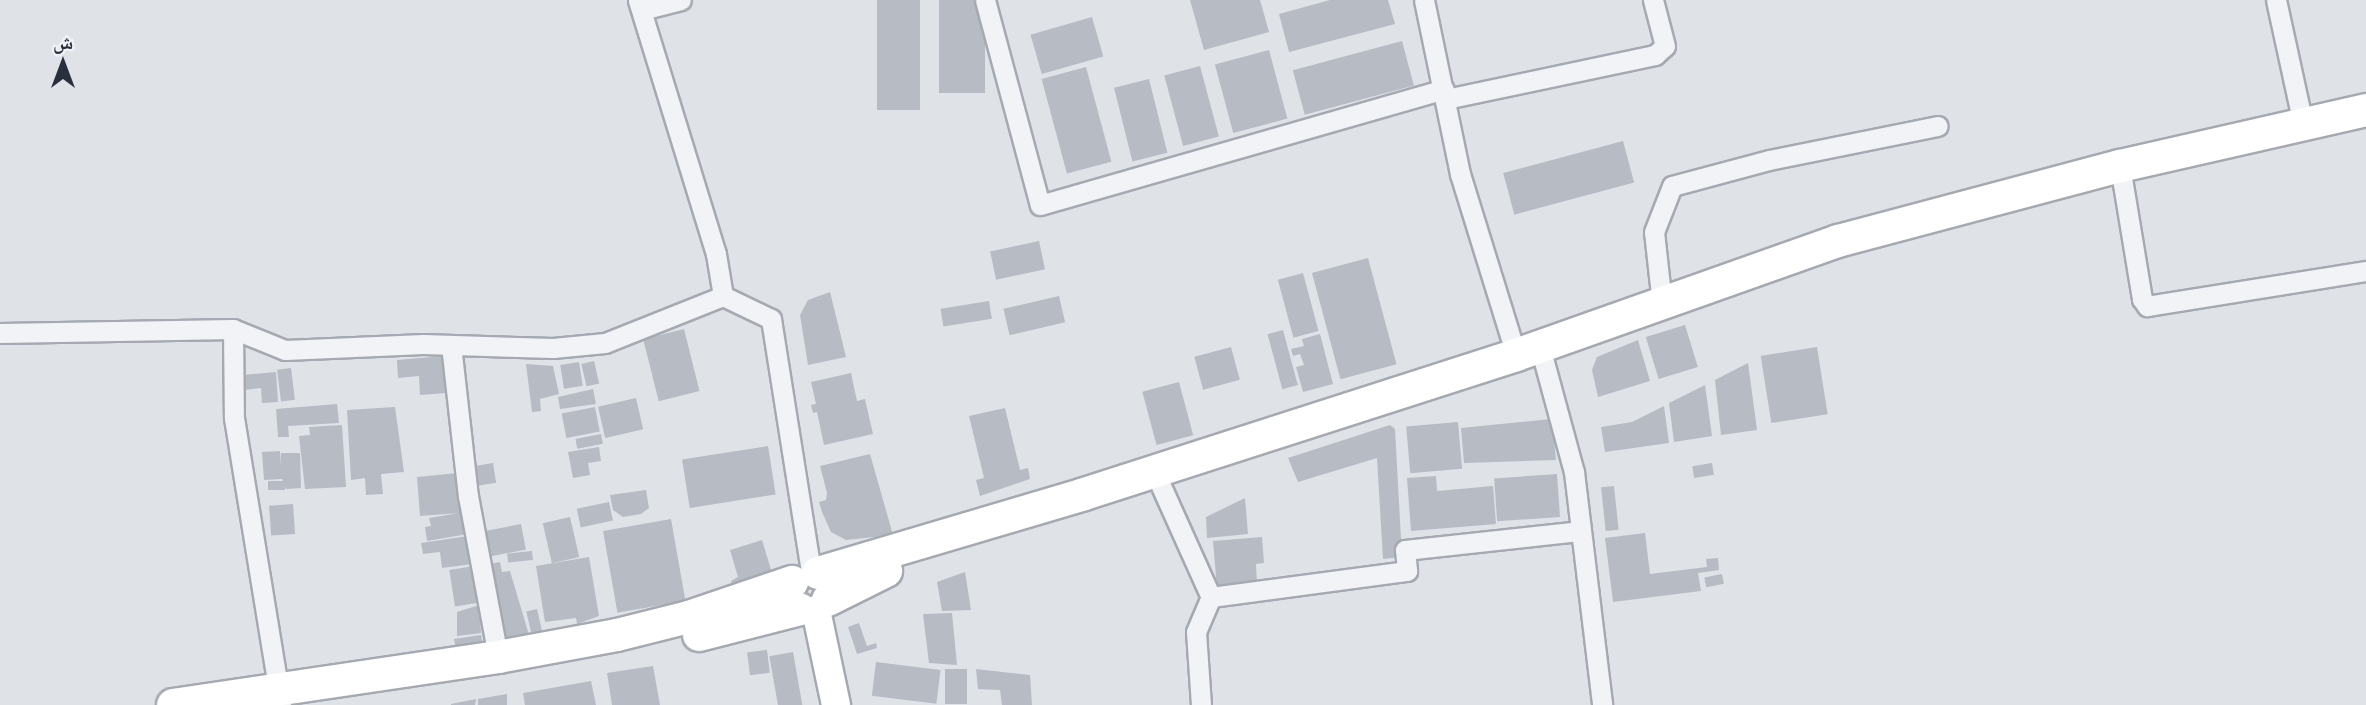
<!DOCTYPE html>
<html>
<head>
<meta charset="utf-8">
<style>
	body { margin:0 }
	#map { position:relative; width:2366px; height:705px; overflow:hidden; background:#dfe2e7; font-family:"Golos Text","Noto Naskh Arabic",sans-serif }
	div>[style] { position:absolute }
	.building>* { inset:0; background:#b7bbc4; transform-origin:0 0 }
	.roads { filter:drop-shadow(2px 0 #a5a9b1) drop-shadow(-2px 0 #a5a9b1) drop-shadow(0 2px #a5a9b1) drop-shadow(0 -2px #a5a9b1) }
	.street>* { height:19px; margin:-9.5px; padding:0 9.5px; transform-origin:9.5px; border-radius:9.5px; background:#f2f3f6 }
	.secondary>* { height:28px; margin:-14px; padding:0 14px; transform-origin:14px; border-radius:14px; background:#fff }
	.primary>* { height:32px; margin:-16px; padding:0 16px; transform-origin:16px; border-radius:16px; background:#fff }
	span { translate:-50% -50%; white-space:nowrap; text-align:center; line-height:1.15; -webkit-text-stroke:5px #eff1f5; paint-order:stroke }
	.north { position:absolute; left:28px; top:28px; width:70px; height:70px; -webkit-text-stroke:5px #eff1f5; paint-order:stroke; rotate:0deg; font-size:19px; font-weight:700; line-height:28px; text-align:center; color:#292f3d }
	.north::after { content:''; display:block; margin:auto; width:24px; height:32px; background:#292f3d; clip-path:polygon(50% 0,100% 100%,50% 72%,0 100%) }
</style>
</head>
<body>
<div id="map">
	<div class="building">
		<i style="left:877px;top:0;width:43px;height:110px"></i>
		<i style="left:939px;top:0;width:46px;height:93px"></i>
		<i style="clip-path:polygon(1190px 0,1260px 0,1269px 32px,1204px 50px)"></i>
		<i style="clip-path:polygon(1330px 0,1388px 0,1395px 24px,1289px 52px,1279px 14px)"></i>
		<i style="left:1092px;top:17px;width:41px;height:64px;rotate:74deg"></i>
		<i style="left:1402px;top:41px;width:46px;height:113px;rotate:75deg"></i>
		<i style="left:1269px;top:50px;width:71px;height:56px;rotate:75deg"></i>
		<i style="left:1200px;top:66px;width:73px;height:37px;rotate:75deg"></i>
		<i style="left:1086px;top:67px;width:98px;height:46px;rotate:75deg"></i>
		<i style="left:1149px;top:79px;width:76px;height:36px;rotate:76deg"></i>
		<i style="left:1623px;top:141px;width:43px;height:124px;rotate:75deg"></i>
		<i style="left:1039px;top:241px;width:29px;height:50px;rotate:78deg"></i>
		<i style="left:1368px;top:258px;width:110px;height:58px;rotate:75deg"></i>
		<i style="left:1303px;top:273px;width:60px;height:26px;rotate:75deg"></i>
		<i style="clip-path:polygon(830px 292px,846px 357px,808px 365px,800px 315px,808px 300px)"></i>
		<i style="left:1059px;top:296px;width:27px;height:57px;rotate:77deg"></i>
		<i style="left:989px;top:301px;width:18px;height:49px;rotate:81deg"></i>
		<i style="left:1685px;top:325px;width:44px;height:41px;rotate:73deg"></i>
		<i style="left:684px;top:329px;width:64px;height:42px;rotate:76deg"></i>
		<i style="left:1283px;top:330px;width:57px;height:16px;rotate:75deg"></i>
		<i style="clip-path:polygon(1320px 334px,1333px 384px,1303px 392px,1296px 367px,1304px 365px,1300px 354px,1293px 356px,1291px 349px,1304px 346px,1302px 339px)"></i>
		<i style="clip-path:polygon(1638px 340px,1650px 381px,1598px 397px,1592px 370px,1597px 357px)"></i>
		<i style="left:1231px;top:347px;width:34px;height:38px;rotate:75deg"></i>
		<i style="left:1817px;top:347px;width:68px;height:57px;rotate:81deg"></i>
		<i style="clip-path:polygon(443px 356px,446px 393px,420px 395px,419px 376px,398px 378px,397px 360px)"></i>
		<i style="left:594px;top:361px;width:23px;height:13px;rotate:77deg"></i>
		<i style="left:579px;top:362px;width:24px;height:19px;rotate:81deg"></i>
		<i style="clip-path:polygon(1748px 363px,1757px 430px,1721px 435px,1715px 380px)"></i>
		<i style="clip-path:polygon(526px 364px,553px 366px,559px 394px,540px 399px,541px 411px,532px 412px)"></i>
		<i style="left:291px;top:368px;width:32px;height:14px;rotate:83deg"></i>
		<i style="clip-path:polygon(276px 372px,278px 402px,262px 403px,261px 388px,244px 390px,243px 375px)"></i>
		<i style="clip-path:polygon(851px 373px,857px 401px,865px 399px,873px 434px,824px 445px,817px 412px,813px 413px,811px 405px,816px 404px,811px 382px)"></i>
		<i style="left:1179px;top:382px;width:55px;height:38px;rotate:75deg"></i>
		<i style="clip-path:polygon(1705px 385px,1712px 436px,1674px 442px,1669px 403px)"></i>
		<i style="clip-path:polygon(593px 389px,596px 404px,560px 409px,558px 397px)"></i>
		<i style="left:636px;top:398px;width:32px;height:39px;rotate:77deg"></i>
		<i style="clip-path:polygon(337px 404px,339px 423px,288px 426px,289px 437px,278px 437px,276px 409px)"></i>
		<i style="clip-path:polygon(1664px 406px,1669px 443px,1605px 452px,1601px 427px,1632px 422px)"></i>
		<i style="clip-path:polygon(395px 407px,404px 472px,381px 474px,383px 494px,366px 495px,365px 478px,351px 480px,347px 410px)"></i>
		<i style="left:595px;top:407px;width:25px;height:34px;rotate:79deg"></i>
		<i style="clip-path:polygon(1005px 408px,1020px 470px,1028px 468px,1030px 479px,980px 496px,976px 480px,984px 478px,969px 416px)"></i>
		<i style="clip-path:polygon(1552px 419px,1556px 460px,1464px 463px,1461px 428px)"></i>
		<i style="left:1458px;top:422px;width:47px;height:52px;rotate:85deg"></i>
		<i style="clip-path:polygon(342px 425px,346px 487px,305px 489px,299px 436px,310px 435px,309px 427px)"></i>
		<i style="clip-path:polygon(1390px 425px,1395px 429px,1402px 557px,1383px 559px,1377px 458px,1298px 482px,1288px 458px)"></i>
		<i style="left:601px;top:434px;width:10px;height:26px;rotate:79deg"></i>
		<i style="left:768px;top:446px;width:49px;height:87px;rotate:81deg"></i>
		<i style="clip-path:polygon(599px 447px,601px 461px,588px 463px,590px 475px,573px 478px,568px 452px)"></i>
		<i style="clip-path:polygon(280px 451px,281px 466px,281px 453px,300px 453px,301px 488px,286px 489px,282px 479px,264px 480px,262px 452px)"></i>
		<i style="clip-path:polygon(870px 454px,893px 535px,846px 540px,831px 532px,822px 512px,819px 502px,826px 500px,827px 493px,820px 466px)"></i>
		<i style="left:493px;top:463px;width:20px;height:20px;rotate:81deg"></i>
		<i style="left:1712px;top:463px;width:12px;height:20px;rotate:81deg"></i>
		<i style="clip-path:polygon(458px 473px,468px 534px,427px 541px,425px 527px,431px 526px,429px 518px,459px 513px,420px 516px,417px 477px)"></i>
		<i style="left:1557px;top:474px;width:43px;height:63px;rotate:86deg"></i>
		<i style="clip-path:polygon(1436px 476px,1437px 491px,1493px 486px,1496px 524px,1411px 531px,1407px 478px)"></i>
		<i style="left:268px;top:481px;width:17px;height:9px"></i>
		<i style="left:1614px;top:486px;width:44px;height:13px;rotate:84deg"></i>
		<i style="clip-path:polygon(646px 490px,649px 508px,641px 514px,623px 517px,613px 510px,610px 495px)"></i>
		<i style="clip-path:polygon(1245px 498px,1248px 534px,1207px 538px,1206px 517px)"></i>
		<i style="left:609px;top:502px;width:19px;height:33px;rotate:78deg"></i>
		<i style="left:293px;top:504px;width:30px;height:24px;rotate:86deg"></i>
		<i style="left:570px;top:517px;width:41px;height:28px;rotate:77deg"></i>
		<i style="left:671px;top:519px;width:83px;height:69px;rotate:80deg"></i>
		<i style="left:521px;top:524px;width:26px;height:38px;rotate:79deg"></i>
		<i style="clip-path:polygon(1645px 533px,1650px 574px,1707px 567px,1706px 559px,1718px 558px,1719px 570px,1698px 573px,1701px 591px,1613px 602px,1605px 538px)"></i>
		<i style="clip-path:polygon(468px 536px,472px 564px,442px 568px,440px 552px,423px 554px,421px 543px)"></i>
		<i style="clip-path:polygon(1262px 537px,1264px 563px,1256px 564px,1257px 586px,1217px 589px,1213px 541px)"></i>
		<i style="clip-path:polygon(762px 540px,772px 573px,733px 587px,731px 581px,738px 577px,730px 550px)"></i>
		<i style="left:532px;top:551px;width:9px;height:25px;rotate:84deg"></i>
		<i style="clip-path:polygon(589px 557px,599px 616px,577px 624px,576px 618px,545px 622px,536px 566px)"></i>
		<i style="clip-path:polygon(500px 562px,502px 572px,510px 571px,529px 635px,501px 640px,489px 564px)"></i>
		<i style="left:474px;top:566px;width:37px;height:25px;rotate:81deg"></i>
		<i style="clip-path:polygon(965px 572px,971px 610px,942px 611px,937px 582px)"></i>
		<i style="left:1722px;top:574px;width:10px;height:18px;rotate:79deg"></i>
		<i style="clip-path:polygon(479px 605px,481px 633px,457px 636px,457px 612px)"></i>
		<i style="left:537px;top:609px;width:22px;height:11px;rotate:77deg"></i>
		<i style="clip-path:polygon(952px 613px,957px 665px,929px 663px,923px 614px)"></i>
		<i style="clip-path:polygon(859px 623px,867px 646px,876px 643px,877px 648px,857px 654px,848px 627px)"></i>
		<i style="clip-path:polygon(481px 635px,483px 646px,458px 659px,454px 639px)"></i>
		<i style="left:767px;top:650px;width:23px;height:20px;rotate:83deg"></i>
		<i style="left:793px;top:652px;width:54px;height:24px;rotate:80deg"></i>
		<i style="left:876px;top:662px;width:65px;height:34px;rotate:7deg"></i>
		<i style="clip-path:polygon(653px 666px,660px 705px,612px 705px,607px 673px)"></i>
		<i style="left:945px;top:669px;width:22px;height:35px"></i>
		<i style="clip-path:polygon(976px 669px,1030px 675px,1032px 705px,1002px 705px,1000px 690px,978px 689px)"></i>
		<i style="clip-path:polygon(591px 681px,596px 705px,525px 705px,523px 693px)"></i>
		<i style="clip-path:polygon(507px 694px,507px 705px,478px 705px,478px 699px)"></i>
		<i style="clip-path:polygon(476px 699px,475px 705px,451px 705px,451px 704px)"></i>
	</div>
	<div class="roads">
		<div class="street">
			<i style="left:985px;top:0;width:212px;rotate:75deg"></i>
			<i style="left:1040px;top:205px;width:420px;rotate:-16deg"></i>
			<i style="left:1424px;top:0;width:178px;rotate:78.3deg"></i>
			<i style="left:1460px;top:174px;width:189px;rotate:72.8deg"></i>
			<i style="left:2276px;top:0;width:127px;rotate:77.7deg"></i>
			<i style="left:642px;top:10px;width:40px;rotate:-14.4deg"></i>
			<i style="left:1446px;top:99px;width:214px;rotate:-11.9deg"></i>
			<i style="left:1655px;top:55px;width:13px;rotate:-42deg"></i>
			<i style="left:1665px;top:46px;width:48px;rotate:-104.6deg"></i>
			<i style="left:2120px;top:166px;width:135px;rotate:80.6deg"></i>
			<i style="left:2142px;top:299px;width:9px;rotate:54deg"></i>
			<i style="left:2147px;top:306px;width:222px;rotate:-9.1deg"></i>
			<i style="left:723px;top:296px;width:53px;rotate:25.6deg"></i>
			<i style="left:771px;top:319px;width:256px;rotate:81deg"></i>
			<i style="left:1662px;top:304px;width:72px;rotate:-96.3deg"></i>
			<i style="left:1654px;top:232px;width:49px;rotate:-68.6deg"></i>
			<i style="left:1672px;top:186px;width:100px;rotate:-15deg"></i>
			<i style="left:1769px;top:160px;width:172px;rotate:-11.4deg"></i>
			<i style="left:233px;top:329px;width:89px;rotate:89.4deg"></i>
			<i style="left:234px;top:418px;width:291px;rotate:80.7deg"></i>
			<i style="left:0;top:333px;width:233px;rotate:-1deg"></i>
			<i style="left:233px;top:329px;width:56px;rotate:22deg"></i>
			<i style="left:285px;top:350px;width:138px;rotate:-2.5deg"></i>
			<i style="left:423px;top:344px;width:130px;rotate:1.8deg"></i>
			<i style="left:553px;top:348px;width:52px;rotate:-5.5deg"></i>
			<i style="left:605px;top:343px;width:127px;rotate:-21.7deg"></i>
			<i style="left:723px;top:296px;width:43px;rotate:-99.5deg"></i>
			<i style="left:716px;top:254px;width:266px;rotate:-107.1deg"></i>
			<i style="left:451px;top:345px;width:152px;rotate:83.6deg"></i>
			<i style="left:468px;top:496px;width:164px;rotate:79.4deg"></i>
			<i style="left:1540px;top:347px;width:130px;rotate:74.8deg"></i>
			<i style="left:1574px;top:472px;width:235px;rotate:83.1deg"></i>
			<i style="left:1161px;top:486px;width:122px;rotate:65.8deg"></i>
			<i style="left:1211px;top:597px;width:198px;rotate:-7.6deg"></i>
			<i style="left:1407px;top:571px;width:21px;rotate:-95deg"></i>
			<i style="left:1405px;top:550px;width:177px;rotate:-6.2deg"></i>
			<i style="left:1201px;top:705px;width:73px;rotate:-93.9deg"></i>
			<i style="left:1196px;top:632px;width:38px;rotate:-67deg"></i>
		</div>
		<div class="secondary">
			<i style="left:816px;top:610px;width:97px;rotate:78.1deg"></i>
		</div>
		<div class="primary">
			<i style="left:818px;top:573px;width:277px;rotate:-16.5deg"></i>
			<i style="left:1084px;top:494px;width:454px;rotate:-17.8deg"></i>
			<i style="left:1516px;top:355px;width:342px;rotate:-19.5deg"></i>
			<i style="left:1838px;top:241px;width:292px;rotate:-14.9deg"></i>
			<i style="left:2120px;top:166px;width:252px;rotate:-12.8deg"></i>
			<i style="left:828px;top:600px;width:65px;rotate:-26.6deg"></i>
			<i style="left:699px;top:635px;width:104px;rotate:-14.4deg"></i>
			<i style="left:173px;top:705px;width:329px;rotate:-8.4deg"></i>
			<i style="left:498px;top:657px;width:121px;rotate:-10.5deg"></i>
			<i style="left:617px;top:635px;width:74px;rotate:-14deg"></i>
			<i style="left:689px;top:617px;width:109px;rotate:-18.8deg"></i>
		</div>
	</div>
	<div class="north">ش</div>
</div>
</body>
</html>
